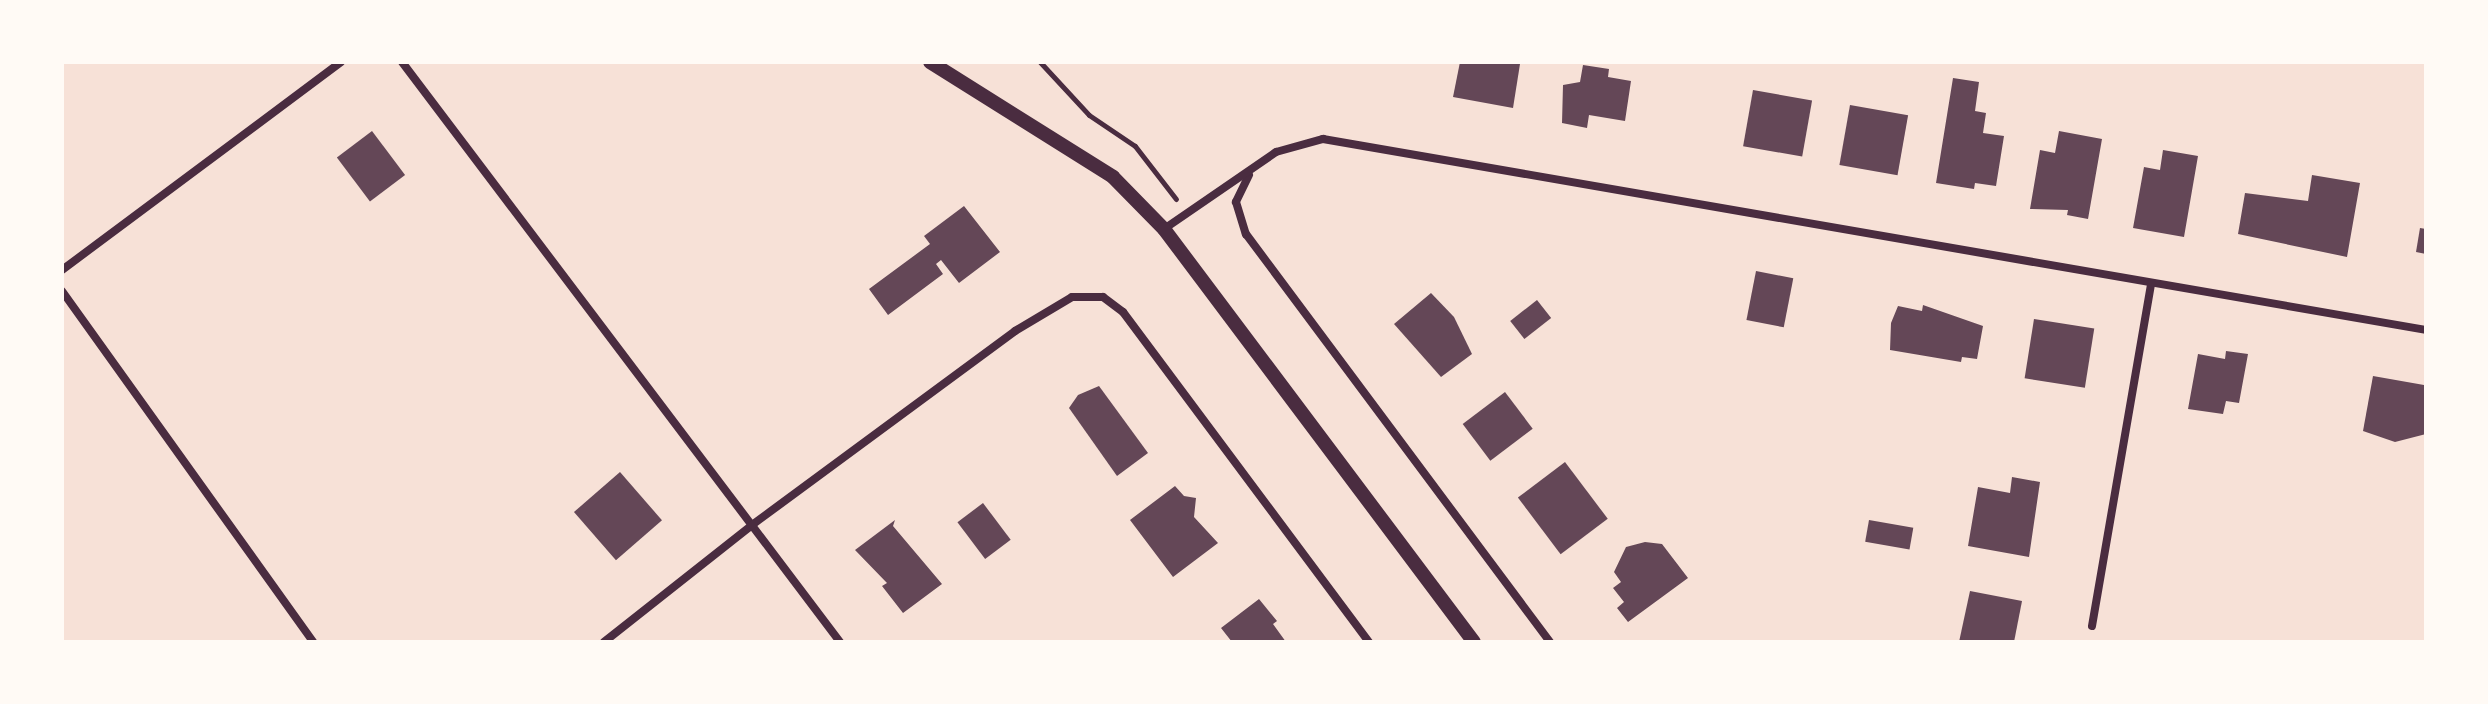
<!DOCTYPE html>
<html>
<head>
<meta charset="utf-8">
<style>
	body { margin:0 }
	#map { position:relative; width:2488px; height:704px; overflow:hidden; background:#f7e1d7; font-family:"IBM Plex Serif",serif }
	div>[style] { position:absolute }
	.building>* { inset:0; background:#644757; transform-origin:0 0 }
	.path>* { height:5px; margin:-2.5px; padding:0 2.5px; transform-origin:2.5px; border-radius:2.5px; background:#4a2c40 }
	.minor>* { height:8px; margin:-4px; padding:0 4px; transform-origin:4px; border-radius:4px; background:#4a2c40 }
	.tertiary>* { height:14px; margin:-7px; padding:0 7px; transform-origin:7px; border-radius:7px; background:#4a2c40 }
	span { translate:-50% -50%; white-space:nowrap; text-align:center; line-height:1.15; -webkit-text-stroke:7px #fffaf5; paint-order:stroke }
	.frame { position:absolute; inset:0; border:64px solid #fffaf5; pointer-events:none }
</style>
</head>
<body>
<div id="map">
	<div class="building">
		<i style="clip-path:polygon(1460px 62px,1520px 64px,1513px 108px,1453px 97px)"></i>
		<i style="clip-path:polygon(1583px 65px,1609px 69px,1608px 77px,1631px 81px,1625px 121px,1589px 115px,1587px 128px,1562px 123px,1563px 85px,1580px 82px)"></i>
		<i style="clip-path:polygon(1953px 78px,1979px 82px,1975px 111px,1986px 113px,1983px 133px,2004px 136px,1996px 186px,1975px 183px,1974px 189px,1936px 183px)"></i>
		<i style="left:1753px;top:90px;width:60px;height:57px;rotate:10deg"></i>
		<i style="left:1850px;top:105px;width:59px;height:61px;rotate:10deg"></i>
		<i style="left:372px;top:131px;width:55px;height:44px;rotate:53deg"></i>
		<i style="clip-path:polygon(2059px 131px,2102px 139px,2088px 219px,2067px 215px,2068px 210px,2030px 209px,2040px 150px,2055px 153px)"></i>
		<i style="clip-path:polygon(2163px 150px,2198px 156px,2184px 237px,2133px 228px,2144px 167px,2160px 170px)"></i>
		<i style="clip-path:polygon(2312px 175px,2360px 183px,2347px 257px,2238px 234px,2245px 193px,2308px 201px)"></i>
		<i style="clip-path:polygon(964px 206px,1000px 252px,959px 283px,941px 260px,936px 264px,943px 274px,888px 315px,869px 289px,930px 244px,924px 236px)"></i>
		<i style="clip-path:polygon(2420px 228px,2426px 229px,2426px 254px,2416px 252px)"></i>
		<i style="left:1756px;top:271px;width:38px;height:50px;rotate:11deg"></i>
		<i style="clip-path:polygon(1431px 293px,1454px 317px,1472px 354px,1441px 377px,1394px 324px)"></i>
		<i style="left:1537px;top:300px;width:23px;height:34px;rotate:52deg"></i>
		<i style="clip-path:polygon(1923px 305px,1983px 326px,1977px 359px,1962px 357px,1961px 362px,1890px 350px,1891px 323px,1898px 306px,1922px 311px)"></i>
		<i style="left:2034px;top:319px;width:61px;height:60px;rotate:9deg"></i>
		<i style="clip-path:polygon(2226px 351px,2248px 354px,2239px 403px,2226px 401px,2223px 414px,2188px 409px,2198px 354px,2225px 359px)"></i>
		<i style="clip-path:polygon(2373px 376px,2424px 385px,2426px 434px,2395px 442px,2363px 431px)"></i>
		<i style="clip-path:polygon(1099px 386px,1148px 453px,1117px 476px,1069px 408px,1078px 395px)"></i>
		<i style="left:1505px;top:392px;width:46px;height:53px;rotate:53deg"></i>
		<i style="left:1565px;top:462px;width:71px;height:59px;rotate:53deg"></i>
		<i style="left:620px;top:472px;width:64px;height:61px;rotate:49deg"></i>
		<i style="clip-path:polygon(2012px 477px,2040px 482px,2029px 557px,1968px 546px,1978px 487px,2010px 493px)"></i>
		<i style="clip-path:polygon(1175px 486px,1184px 496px,1196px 498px,1194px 517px,1218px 543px,1173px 577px,1130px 520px)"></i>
		<i style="left:983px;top:503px;width:46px;height:32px;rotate:53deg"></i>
		<i style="clip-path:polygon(895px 520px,893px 526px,942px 584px,903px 613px,882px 586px,887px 583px,855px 550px)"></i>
		<i style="left:1869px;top:520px;width:45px;height:22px;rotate:10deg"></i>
		<i style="clip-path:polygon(1645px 542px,1662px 544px,1688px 578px,1628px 622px,1617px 608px,1624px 602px,1613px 588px,1621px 582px,1614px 572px,1626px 547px)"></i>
		<i style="clip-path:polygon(1970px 591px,2022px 601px,2014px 642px,1959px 642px)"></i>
		<i style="clip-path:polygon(1259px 599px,1277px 621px,1273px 624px,1286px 642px,1232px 642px,1221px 628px)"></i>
	</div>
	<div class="path">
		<i style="left:1040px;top:62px;width:72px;rotate:47.2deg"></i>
		<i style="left:1089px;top:115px;width:55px;rotate:34deg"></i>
		<i style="left:1135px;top:146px;width:67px;rotate:52.3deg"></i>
	</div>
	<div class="minor">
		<i style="left:402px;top:62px;width:727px;rotate:52.94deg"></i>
		<i style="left:1249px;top:175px;width:30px;rotate:116deg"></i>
		<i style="left:1236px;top:202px;width:34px;rotate:73deg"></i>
		<i style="left:1246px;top:234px;width:509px;rotate:53.31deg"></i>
		<i style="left:1164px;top:229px;width:136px;rotate:-34.5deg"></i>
		<i style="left:1276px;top:152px;width:49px;rotate:-15.5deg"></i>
		<i style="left:1323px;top:139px;width:1119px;rotate:9.82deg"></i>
		<i style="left:62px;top:270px;width:348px;rotate:-36.7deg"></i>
		<i style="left:62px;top:291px;width:432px;rotate:54.4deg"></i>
		<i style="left:2092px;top:626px;width:348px;rotate:-80.2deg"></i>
		<i style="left:604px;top:642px;width:189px;rotate:-38.3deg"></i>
		<i style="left:752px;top:525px;width:327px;rotate:-36.4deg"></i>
		<i style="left:1015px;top:331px;width:66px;rotate:-30.8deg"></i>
		<i style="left:1072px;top:297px;width:31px"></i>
		<i style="left:1103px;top:297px;width:25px;rotate:37deg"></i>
		<i style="left:1123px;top:312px;width:412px;rotate:53.3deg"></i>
	</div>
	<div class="tertiary">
		<i style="left:930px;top:62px;width:216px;rotate:32.1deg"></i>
		<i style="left:1113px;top:177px;width:73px;rotate:45.6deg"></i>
		<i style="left:1164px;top:229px;width:516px;rotate:53.11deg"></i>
	</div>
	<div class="frame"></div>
</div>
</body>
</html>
